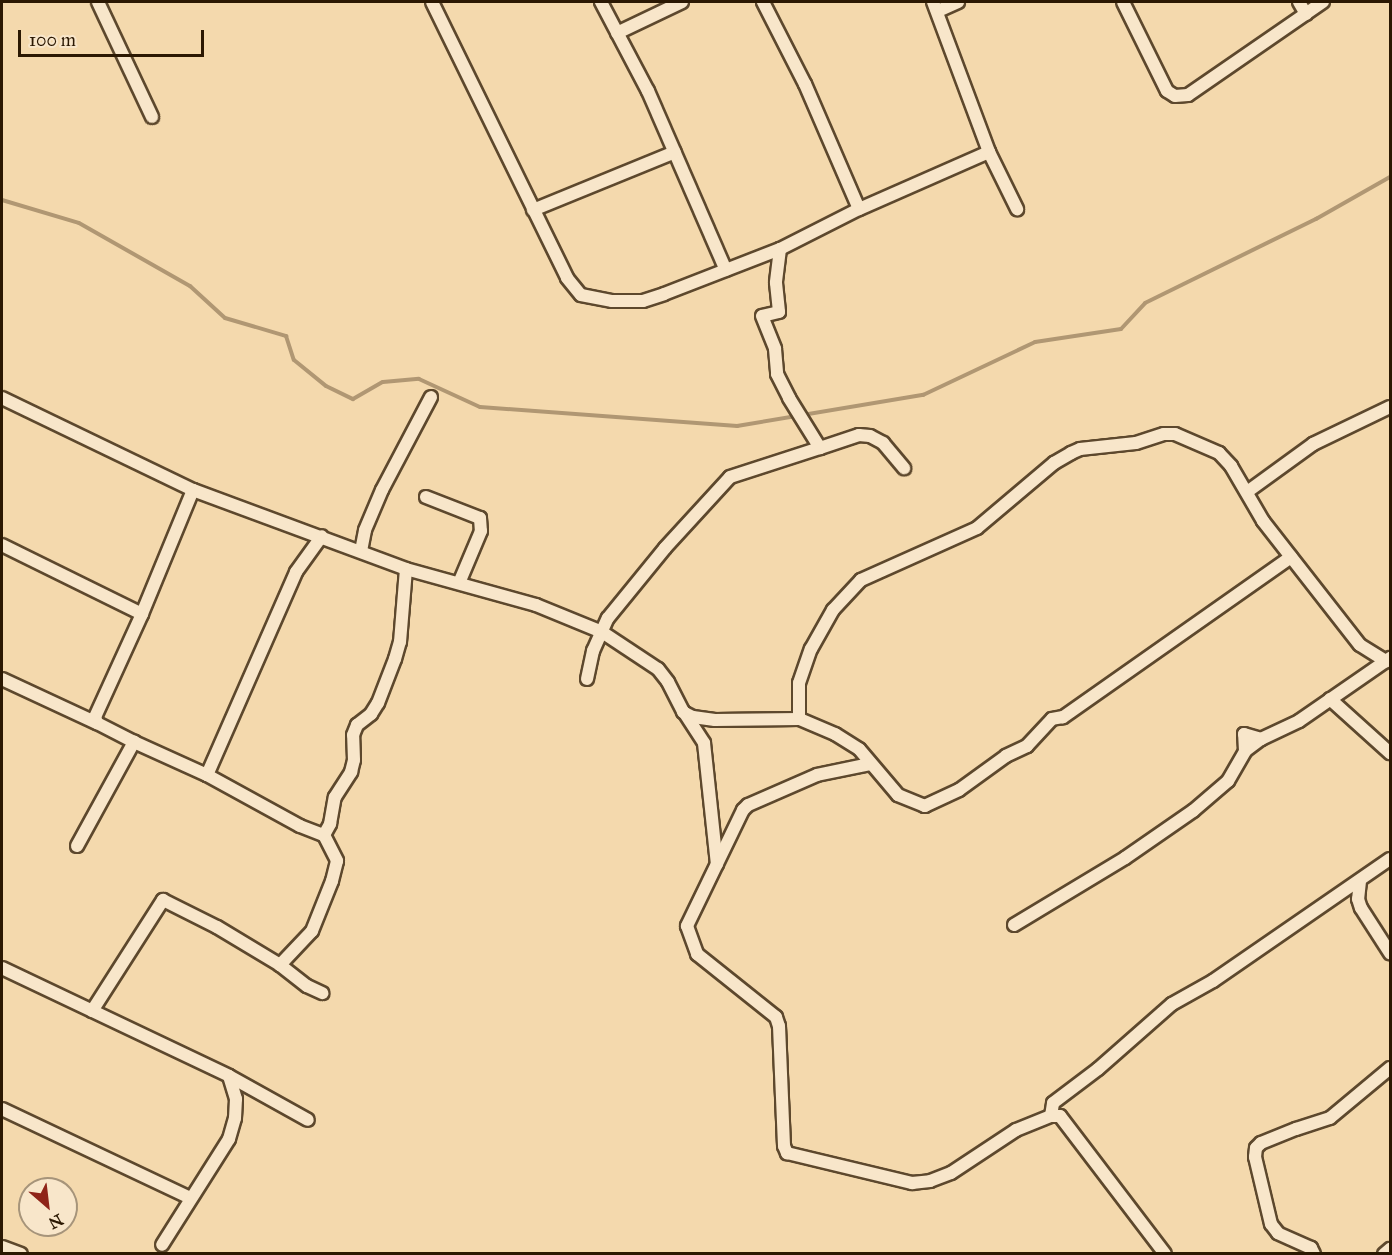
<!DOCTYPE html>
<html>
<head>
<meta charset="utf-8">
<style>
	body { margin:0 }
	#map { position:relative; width:1392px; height:1255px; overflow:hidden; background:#f4d9ad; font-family:"IM FELL Great Primer",serif }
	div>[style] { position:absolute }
	.stream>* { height:4px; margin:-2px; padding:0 2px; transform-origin:2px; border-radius:2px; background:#b09773 }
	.roads { filter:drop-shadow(2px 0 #5d482d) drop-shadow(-2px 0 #5d482d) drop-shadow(0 2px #5d482d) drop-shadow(0 -2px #5d482d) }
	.minor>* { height:12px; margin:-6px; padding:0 6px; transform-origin:6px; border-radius:6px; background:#f8e6ca }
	span { translate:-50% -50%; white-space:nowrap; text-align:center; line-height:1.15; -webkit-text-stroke:4.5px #f8e6ca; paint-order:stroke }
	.frame { position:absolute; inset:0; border:3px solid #2b1802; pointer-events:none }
	.north { position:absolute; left:18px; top:1177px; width:60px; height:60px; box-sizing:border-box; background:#f8e6ca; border:2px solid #a6947a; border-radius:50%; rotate:152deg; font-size:16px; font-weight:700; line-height:24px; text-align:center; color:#2b1802 }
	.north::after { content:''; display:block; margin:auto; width:21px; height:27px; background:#8f2418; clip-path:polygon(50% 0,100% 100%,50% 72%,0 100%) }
	.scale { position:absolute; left:18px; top:30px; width:186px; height:27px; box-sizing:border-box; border:3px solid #2b1802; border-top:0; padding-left:8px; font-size:18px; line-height:21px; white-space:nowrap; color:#2b1802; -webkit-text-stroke:4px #f8e6ca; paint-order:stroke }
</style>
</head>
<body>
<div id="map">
	<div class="stream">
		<i style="left:2px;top:200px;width:80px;rotate:16.6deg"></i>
		<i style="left:79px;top:223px;width:128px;rotate:29.6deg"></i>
		<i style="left:190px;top:286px;width:47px;rotate:42.4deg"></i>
		<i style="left:225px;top:318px;width:64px;rotate:16.4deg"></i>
		<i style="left:286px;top:336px;width:25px;rotate:72deg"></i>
		<i style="left:294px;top:360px;width:41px;rotate:39.1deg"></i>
		<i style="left:326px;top:386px;width:30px;rotate:26deg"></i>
		<i style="left:353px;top:399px;width:34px;rotate:-30deg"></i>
		<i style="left:383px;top:382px;width:36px;rotate:-5deg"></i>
		<i style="left:419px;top:379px;width:67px;rotate:24.7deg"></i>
		<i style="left:480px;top:407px;width:258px;rotate:4.2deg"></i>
		<i style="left:737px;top:426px;width:189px;rotate:-9.5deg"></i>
		<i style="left:923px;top:395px;width:124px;rotate:-25.3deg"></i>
		<i style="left:1035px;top:342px;width:87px;rotate:-8.6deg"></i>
		<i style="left:1121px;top:329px;width:35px;rotate:-47deg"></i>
		<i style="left:1145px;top:303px;width:191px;rotate:-26.2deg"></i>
		<i style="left:1316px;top:219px;width:85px;rotate:-29.6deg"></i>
	</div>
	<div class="roads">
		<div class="minor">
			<i style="left:98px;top:2px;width:127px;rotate:64.8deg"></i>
			<i style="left:432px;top:2px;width:307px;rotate:63.9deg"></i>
			<i style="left:567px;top:278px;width:22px;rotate:51deg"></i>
			<i style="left:581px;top:295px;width:32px;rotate:11deg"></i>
			<i style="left:612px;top:301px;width:31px"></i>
			<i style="left:643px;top:301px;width:22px;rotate:-18deg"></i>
			<i style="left:664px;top:294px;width:124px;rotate:-21.2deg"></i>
			<i style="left:780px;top:249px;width:89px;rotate:-26.9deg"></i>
			<i style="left:859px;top:209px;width:142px;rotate:-23.7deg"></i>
			<i style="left:601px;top:2px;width:101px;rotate:62.2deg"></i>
			<i style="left:648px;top:91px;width:195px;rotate:66.5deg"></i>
			<i style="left:763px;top:2px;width:92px;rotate:62.9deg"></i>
			<i style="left:805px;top:84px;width:136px;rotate:66.6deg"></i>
			<i style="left:933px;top:2px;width:160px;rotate:69.5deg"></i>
			<i style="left:989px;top:152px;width:64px;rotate:63.8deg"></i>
			<i style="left:1123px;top:2px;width:99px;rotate:63.7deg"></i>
			<i style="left:1167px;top:91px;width:9px;rotate:32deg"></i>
			<i style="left:1175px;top:96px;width:13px;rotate:-4deg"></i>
			<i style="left:1188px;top:95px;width:164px;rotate:-34.6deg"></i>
			<i style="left:1299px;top:2px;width:14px;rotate:60deg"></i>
			<i style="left:938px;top:11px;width:22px;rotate:-24deg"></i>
			<i style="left:617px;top:33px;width:72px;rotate:-25.5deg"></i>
			<i style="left:533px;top:210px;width:153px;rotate:-22.2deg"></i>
			<i style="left:780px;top:249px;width:34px;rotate:97deg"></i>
			<i style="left:776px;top:283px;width:29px;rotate:84deg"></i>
			<i style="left:779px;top:312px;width:17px;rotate:167deg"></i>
			<i style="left:762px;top:316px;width:35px;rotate:68deg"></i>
			<i style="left:775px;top:349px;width:25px;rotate:85deg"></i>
			<i style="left:777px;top:374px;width:27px;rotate:63deg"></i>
			<i style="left:789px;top:398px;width:59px;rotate:58.2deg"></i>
			<i style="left:820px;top:448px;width:41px;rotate:-18.4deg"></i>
			<i style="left:859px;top:435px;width:11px;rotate:5deg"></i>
			<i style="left:870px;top:436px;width:15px;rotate:28deg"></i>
			<i style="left:883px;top:443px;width:33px;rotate:50deg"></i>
			<i style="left:2px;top:398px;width:212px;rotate:25.7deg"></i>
			<i style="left:193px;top:490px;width:227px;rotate:20.3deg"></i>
			<i style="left:406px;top:569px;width:135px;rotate:15.5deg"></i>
			<i style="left:536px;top:605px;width:71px;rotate:22.2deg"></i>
			<i style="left:602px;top:632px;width:67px;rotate:33.5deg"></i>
			<i style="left:658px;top:669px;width:16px;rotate:52deg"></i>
			<i style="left:668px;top:682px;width:34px;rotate:63deg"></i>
			<i style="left:683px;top:712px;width:11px;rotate:27deg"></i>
			<i style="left:693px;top:717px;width:22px;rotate:8deg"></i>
			<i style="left:715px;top:720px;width:84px;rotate:-0.7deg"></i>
			<i style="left:193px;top:490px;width:134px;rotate:112.4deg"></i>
			<i style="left:142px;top:614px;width:113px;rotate:114.5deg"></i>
			<i style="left:95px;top:717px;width:6px;rotate:72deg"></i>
			<i style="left:97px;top:723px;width:42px;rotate:27.2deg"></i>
			<i style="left:134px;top:742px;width:80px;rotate:24.3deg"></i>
			<i style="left:207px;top:775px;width:106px;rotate:28.7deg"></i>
			<i style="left:300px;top:826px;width:26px;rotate:21deg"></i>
			<i style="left:324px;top:835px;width:29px;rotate:63deg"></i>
			<i style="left:337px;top:861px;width:21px;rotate:104deg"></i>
			<i style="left:332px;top:881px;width:54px;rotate:111.8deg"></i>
			<i style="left:312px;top:931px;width:47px;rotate:133.3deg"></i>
			<i style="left:1247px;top:492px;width:82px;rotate:-36deg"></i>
			<i style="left:1313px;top:444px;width:85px;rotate:-25.7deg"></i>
			<i style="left:426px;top:497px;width:58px;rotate:21.3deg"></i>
			<i style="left:480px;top:518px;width:13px;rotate:86deg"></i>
			<i style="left:481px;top:531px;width:56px;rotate:112.9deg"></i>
			<i style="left:2px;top:545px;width:156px;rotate:26.2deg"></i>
			<i style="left:361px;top:551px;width:21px;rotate:-79deg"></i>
			<i style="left:365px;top:530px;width:43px;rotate:-67deg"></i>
			<i style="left:382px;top:490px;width:105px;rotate:-62.2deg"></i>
			<i style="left:1291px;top:557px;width:279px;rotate:144.9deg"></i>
			<i style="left:1063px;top:717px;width:11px;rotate:170deg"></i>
			<i style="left:1052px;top:719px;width:37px;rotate:133deg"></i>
			<i style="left:1027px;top:746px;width:23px;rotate:155deg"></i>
			<i style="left:1006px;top:756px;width:58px;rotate:144.1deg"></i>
			<i style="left:959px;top:790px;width:38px;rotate:155deg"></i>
			<i style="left:925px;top:806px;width:29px;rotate:-158deg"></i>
			<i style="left:898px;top:795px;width:60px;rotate:-130.3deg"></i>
			<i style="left:859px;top:749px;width:28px;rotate:-148deg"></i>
			<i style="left:835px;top:734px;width:39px;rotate:-157deg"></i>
			<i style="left:799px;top:719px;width:36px;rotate:-90deg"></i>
			<i style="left:799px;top:683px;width:36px;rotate:-71deg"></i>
			<i style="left:811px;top:649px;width:45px;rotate:-60.6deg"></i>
			<i style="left:833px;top:610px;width:41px;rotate:-47deg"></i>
			<i style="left:861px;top:580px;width:127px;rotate:-24.1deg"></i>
			<i style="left:977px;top:528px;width:101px;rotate:-40.2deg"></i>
			<i style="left:1054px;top:463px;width:20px;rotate:-30deg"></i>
			<i style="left:1071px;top:453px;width:10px;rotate:-24deg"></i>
			<i style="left:1080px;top:449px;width:56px;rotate:-6.1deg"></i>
			<i style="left:1136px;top:443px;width:29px;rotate:-18deg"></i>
			<i style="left:1164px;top:434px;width:11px"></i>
			<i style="left:1175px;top:434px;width:48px;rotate:23.4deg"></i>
			<i style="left:1219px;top:453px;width:18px;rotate:47deg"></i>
			<i style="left:1231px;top:466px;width:64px;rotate:59.8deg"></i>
			<i style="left:1263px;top:521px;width:157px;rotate:52deg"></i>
			<i style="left:1360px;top:645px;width:31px;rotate:32deg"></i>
			<i style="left:2px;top:679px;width:105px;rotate:24.9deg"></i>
			<i style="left:587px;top:679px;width:29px;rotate:-78deg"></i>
			<i style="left:593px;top:651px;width:36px;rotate:-66deg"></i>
			<i style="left:608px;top:618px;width:90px;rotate:-50.8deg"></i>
			<i style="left:665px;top:548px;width:96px;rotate:-47.5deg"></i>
			<i style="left:730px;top:477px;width:95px;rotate:-17.9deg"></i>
			<i style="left:1330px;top:699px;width:81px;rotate:42deg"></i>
			<i style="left:684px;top:712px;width:37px;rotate:57deg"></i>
			<i style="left:704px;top:743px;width:122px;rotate:83.9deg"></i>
			<i style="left:1245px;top:751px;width:17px;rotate:-93deg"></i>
			<i style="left:1244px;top:734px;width:18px;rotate:16deg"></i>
			<i style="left:870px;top:764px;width:54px;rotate:168.3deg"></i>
			<i style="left:817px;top:775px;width:75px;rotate:156.5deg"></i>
			<i style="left:748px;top:805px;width:7px;rotate:135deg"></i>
			<i style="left:743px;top:810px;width:129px;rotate:115.8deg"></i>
			<i style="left:687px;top:926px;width:30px;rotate:70deg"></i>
			<i style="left:697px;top:954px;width:101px;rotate:38.6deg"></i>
			<i style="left:776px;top:1017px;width:9px;rotate:72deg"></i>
			<i style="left:779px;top:1026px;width:120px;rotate:87.6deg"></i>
			<i style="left:784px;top:1146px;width:8px;rotate:67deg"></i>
			<i style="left:787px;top:1153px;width:129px;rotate:13.5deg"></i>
			<i style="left:912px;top:1183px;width:18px;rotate:-6deg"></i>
			<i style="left:930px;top:1181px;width:22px;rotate:-21deg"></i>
			<i style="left:951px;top:1173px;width:78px;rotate:-33.5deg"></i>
			<i style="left:1016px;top:1130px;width:38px;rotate:-22deg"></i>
			<i style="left:1051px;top:1116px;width:9px"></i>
			<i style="left:1060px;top:1116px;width:173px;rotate:52.7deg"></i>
			<i style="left:207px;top:775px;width:222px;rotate:-66.3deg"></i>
			<i style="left:296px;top:572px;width:44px;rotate:-54.2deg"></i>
			<i style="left:324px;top:835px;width:13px;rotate:-61deg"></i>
			<i style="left:330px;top:824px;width:27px;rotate:-80deg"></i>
			<i style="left:335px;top:797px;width:30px;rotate:-57deg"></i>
			<i style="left:351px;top:772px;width:12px;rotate:-76deg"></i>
			<i style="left:354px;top:760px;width:25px;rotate:-92deg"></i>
			<i style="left:353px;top:735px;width:11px;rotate:-68deg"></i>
			<i style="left:357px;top:725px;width:18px;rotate:-38deg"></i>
			<i style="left:371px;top:714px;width:13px;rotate:-58deg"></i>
			<i style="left:378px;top:703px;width:47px;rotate:-68.9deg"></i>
			<i style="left:395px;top:659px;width:18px;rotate:-74deg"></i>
			<i style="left:400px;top:642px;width:73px;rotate:-85.3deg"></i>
			<i style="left:77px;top:846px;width:119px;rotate:-61.3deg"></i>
			<i style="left:1360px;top:881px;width:18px;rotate:96deg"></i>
			<i style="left:1358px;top:899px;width:9px;rotate:72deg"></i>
			<i style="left:1361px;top:908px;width:54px;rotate:57.2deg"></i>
			<i style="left:1014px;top:925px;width:130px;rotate:-31.1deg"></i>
			<i style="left:1125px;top:858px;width:83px;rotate:-34.7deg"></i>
			<i style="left:1193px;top:811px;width:46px;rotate:-40.6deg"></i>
			<i style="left:1228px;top:781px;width:34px;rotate:-60deg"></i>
			<i style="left:1245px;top:751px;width:20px;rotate:-37deg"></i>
			<i style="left:1261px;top:739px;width:42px;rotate:-25.3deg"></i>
			<i style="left:1299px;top:721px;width:111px;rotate:-34.7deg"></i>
			<i style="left:2px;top:968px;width:251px;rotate:25.4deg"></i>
			<i style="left:229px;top:1076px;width:24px;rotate:73deg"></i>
			<i style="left:236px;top:1099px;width:19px;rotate:93deg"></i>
			<i style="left:235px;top:1118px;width:22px;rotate:106deg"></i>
			<i style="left:229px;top:1139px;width:125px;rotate:122.3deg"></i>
			<i style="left:92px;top:1011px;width:132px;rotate:-57.4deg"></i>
			<i style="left:163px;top:900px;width:60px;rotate:26.6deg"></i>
			<i style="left:217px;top:927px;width:74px;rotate:31.1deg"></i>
			<i style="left:280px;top:965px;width:34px;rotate:38deg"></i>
			<i style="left:307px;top:986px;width:17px;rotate:25deg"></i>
			<i style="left:229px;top:1076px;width:90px;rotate:29.1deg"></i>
			<i style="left:2px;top:1109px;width:208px;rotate:25.3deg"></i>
			<i style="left:1051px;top:1116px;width:13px;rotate:-81deg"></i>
			<i style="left:1053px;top:1103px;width:56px;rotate:-37.1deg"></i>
			<i style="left:1098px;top:1069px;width:98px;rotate:-41.3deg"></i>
			<i style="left:1172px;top:1004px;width:47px;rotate:-29.3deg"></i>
			<i style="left:1213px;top:981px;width:215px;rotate:-34.6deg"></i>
			<i style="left:2px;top:1247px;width:20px;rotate:20deg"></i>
			<i style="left:1314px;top:1254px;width:7px;rotate:-117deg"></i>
			<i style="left:1311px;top:1248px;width:36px;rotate:-156deg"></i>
			<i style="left:1278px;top:1233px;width:11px;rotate:-128deg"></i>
			<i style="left:1271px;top:1224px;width:69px;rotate:-103.4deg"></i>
			<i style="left:1255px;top:1157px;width:9px;rotate:-84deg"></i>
			<i style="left:1256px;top:1148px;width:7px;rotate:-45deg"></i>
			<i style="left:1261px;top:1143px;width:38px;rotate:-22deg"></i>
			<i style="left:1296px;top:1129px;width:36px;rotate:-18deg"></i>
			<i style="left:1330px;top:1118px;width:78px;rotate:-39.8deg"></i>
			<i style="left:1384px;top:1254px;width:8px;rotate:-40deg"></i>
		</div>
	</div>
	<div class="frame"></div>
	<div class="north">N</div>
	<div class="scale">100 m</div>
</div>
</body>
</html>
